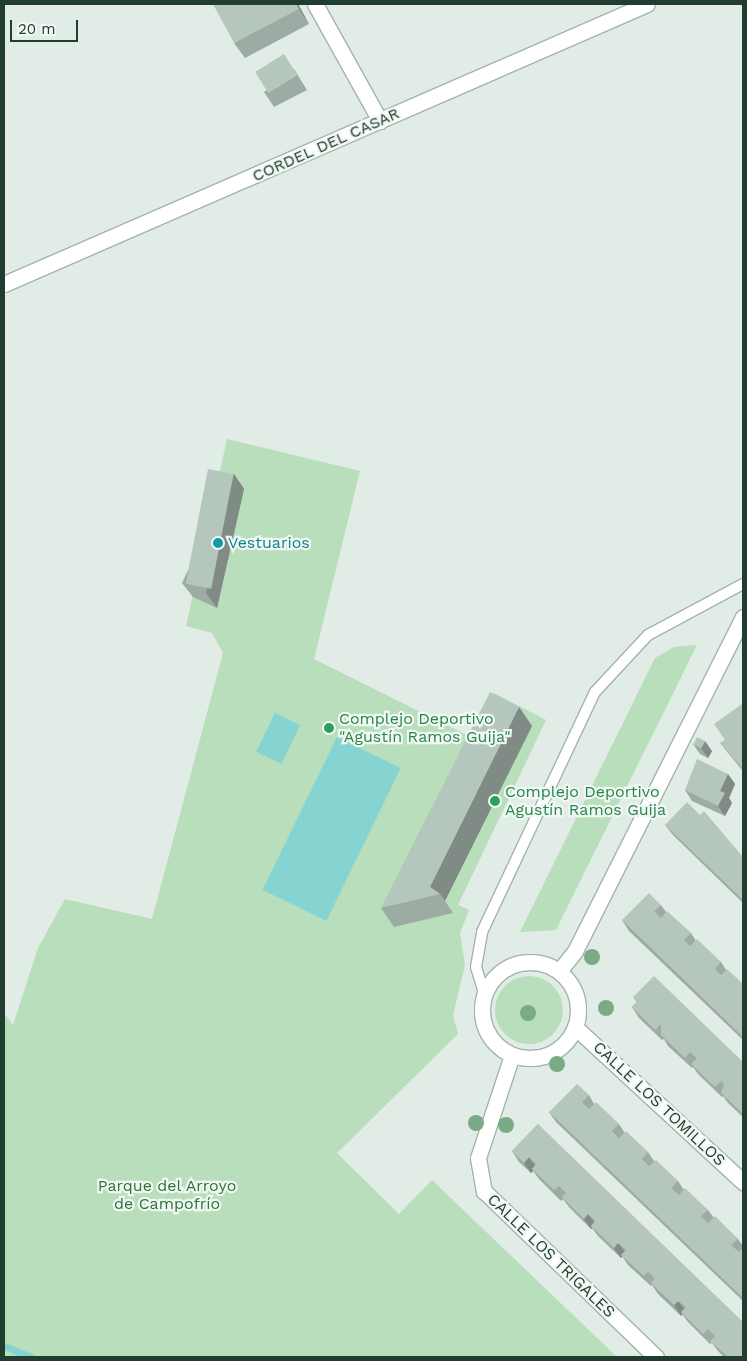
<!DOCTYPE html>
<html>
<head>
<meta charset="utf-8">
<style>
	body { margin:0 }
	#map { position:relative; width:747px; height:1361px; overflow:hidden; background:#e0ece5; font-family:"Work Sans",sans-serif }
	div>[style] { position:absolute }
	.green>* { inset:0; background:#b8debb }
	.round { border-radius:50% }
	.water>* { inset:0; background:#85d4d1; transform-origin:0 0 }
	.stream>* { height:7px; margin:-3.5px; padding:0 3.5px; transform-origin:3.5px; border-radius:3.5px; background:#85d4d1 }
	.roads { filter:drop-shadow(1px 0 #a3b4ab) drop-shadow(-1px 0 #a3b4ab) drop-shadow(0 1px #a3b4ab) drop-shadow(0 -1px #a3b4ab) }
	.service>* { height:10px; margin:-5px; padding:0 5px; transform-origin:5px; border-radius:5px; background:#fff }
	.minor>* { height:15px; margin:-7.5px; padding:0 7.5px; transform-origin:7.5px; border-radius:7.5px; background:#fff }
	.minor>.ring { margin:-7.5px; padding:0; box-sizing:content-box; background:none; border:15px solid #fff; border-radius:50% }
	.trees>* { width:16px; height:16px; margin:-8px; border-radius:50%; background:#7bab86 }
	.wall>* { inset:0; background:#9caba3 }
	.shaded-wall>* { inset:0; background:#7f8b84 }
	.building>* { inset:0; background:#b5c7bd; transform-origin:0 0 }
	.dots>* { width:14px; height:14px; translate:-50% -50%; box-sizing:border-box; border:2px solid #f1f8f3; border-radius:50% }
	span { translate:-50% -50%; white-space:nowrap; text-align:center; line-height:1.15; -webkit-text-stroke:4.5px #f1f8f3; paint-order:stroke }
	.street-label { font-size:16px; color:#203d30 }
	.culture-label { font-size:16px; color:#0d838f }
	.left { translate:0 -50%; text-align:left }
	.leisure-label { font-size:16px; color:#27864d }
	.park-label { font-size:16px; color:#287638 }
	.frame { position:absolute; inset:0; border:5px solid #203d30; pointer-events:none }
	.scale { position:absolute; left:10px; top:20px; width:68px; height:22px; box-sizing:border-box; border:2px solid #203d30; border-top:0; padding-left:6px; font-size:15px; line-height:18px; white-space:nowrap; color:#203d30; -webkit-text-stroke:4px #f1f8f3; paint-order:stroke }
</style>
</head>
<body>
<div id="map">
	<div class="green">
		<i style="clip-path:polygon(227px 439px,360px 471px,314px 659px,471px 737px,494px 693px,546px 720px,458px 905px,469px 910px,460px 933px,465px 965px,453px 1015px,458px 1034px,337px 1153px,399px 1214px,432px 1180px,617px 1357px,4px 1357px,4px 1013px,13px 1025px,38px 948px,65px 899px,152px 919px,223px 653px,212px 633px,186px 626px)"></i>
		<i style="clip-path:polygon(697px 645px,556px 930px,520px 932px,655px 658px,674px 647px)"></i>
		<i class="round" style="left:495px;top:976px;width:68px;height:68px"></i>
	</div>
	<div class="water">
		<i style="left:275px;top:713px;width:28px;height:43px;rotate:26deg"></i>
		<i style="left:337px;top:737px;width:71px;height:170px;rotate:26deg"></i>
	</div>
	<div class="stream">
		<i style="left:4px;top:1346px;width:29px;rotate:22deg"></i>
	</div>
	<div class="roads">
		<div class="service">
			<i style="left:484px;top:993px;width:27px;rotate:-107deg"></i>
			<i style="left:476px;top:967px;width:36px;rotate:-80deg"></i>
			<i style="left:482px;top:932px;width:265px;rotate:-64.8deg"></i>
			<i style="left:595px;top:692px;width:78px;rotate:-47.1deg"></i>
			<i style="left:648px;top:635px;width:108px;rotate:-28.2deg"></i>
		</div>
		<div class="minor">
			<i style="left:315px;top:4px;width:134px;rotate:60.9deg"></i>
			<i style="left:4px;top:284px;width:701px;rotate:-23.53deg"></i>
			<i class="ring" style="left:482px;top:962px;width:81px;height:81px"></i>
			<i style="left:559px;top:971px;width:26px;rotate:-51deg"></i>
			<i style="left:575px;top:951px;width:374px;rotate:-63.3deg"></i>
			<i style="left:575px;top:1027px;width:229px;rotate:42.7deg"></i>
			<i style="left:512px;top:1055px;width:108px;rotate:108.3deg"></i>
			<i style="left:478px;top:1158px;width:34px;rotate:80deg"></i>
			<i style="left:484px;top:1191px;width:239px;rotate:44deg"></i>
		</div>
	</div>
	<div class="trees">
		<i style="left:592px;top:957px"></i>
		<i style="left:606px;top:1008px"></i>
		<i style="left:528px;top:1013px"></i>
		<i style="left:557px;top:1064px"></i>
		<i style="left:476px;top:1123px"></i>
		<i style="left:506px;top:1125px"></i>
	</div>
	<div class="wall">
		<i style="clip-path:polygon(298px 4px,309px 24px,245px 58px,234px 43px)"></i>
		<i style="clip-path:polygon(294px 69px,307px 90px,274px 107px,264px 92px)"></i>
		<i style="clip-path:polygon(234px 474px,244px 489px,217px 608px,193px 597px,182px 583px)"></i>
		<i style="clip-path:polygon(519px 707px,532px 726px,445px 901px,453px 913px,394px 927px,381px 908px)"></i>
		<i style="clip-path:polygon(743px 707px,743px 771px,728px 753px,720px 743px,725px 740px)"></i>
		<i style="clip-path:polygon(693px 744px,712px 751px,708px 758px,700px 754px)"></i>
		<i style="clip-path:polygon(728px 774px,735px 784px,729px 798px,732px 803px,725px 816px,692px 801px,685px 790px)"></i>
		<i style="clip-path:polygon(665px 825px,743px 857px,743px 903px,673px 835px)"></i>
		<i style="clip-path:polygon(661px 905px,666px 912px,691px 933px,696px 941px,721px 962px,726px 970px,743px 984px,743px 1040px,629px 931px,622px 920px)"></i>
		<i style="clip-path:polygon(633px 997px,743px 1062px,743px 1117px,728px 1103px,723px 1096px,722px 1097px,698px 1074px,693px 1067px,692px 1068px,668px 1046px,664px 1039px,662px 1040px,639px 1018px,632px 1007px,637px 1002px)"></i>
		<i style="clip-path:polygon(589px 1095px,594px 1104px,619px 1124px,624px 1132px,648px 1152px,654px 1161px,678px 1181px,684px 1190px,708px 1210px,714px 1218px,738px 1239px,743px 1246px,743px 1301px,556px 1122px,549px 1112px)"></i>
		<i style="clip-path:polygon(538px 1124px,743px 1357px,724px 1357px,718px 1351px,712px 1343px,710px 1344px,688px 1322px,682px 1314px,681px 1316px,658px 1294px,652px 1285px,651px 1286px,628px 1265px,622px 1256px,621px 1258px,598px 1236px,592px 1228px,591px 1229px,569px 1207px,563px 1199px,561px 1201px,539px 1179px,533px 1171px,531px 1173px,519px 1162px,512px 1151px)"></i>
	</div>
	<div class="shaded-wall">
		<i style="clip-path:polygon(296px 4px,298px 4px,309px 24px,299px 9px)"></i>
		<i style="clip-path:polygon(234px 474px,244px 489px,217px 608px,206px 593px)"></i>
		<i style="clip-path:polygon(519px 707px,532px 726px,445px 901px,440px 894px,430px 887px)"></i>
		<i style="clip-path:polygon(705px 741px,712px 751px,708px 758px,701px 748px)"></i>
		<i style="clip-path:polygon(728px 774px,735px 784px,729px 798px,732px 803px,725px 816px,718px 806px,720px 791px)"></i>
		<i style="clip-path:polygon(529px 1157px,536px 1167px,532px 1169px,533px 1171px,531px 1173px,524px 1163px)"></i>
		<i style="clip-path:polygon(588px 1214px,596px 1224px,591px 1226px,592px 1228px,591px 1229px,584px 1219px)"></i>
		<i style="clip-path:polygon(618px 1243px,626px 1253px,621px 1258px,614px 1248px)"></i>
		<i style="clip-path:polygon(678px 1301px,686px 1311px,681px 1312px,682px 1314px,681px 1316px,674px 1305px)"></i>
	</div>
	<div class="building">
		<i style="clip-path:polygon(213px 4px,296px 4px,299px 9px,234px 43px)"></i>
		<i style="left:284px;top:54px;width:25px;height:34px;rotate:58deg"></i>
		<i style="left:208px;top:469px;width:26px;height:117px;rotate:11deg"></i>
		<i style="clip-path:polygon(490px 692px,519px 707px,430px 887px,440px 894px,381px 908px)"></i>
		<i style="clip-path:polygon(742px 704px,743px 707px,743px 769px,720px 743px,725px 740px,714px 724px)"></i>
		<i style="left:697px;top:737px;width:9px;height:8px;rotate:27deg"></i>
		<i style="clip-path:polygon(697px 759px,728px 774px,720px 791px,725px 793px,718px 806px,685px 790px)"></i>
		<i style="clip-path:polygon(687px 802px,700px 815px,704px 811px,743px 857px,743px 900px,665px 825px)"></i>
		<i style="clip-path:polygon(649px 893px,661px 905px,654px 911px,661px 918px,667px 911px,691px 933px,684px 940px,690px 946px,697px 939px,721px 962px,715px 969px,721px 975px,727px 969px,743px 984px,743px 1037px,622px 920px)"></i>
		<i style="clip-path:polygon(654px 976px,743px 1062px,743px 1114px,721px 1093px,724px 1084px,721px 1081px,715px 1087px,691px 1064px,697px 1058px,693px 1055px,690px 1052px,685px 1058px,661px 1035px,661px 1024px,655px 1030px,632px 1007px,637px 1001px,633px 997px)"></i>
		<i style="clip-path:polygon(577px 1084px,589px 1095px,582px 1102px,589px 1109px,596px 1102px,619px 1124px,612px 1131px,619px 1138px,626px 1131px,648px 1152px,642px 1159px,649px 1166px,656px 1160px,678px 1181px,671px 1188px,679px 1195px,685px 1188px,708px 1210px,701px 1216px,708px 1223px,715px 1216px,738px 1239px,731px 1245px,739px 1252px,743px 1248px,743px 1298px,549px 1112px)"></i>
		<i style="clip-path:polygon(538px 1124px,743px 1322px,743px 1357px,728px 1357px,710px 1341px,715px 1336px,708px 1329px,703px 1334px,681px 1312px,686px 1307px,678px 1301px,674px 1305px,651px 1283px,655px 1279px,652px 1275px,648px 1272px,644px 1276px,621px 1255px,626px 1250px,618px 1243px,614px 1248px,591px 1226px,595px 1221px,588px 1214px,584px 1219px,562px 1197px,566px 1193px,559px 1186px,554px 1190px,532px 1169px,536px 1164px,529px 1157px,524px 1163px,512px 1151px)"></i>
	</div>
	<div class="dots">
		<i style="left:218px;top:543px;background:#0f9aa8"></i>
		<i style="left:329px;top:728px;background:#2e9e5b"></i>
		<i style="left:495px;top:801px;background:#2e9e5b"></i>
	</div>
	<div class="street-label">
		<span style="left:326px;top:145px;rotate:-24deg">CORDEL DEL CASAR</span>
		<span style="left:659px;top:1104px;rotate:43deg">CALLE LOS TOMILLOS</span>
		<span style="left:551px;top:1256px;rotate:44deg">CALLE LOS TRIGALES</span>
	</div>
	<div class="culture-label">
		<span class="left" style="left:228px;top:543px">Vestuarios</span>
	</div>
	<div class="leisure-label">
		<span class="left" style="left:339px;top:728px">Complejo Deportivo<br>"Agustín Ramos Guija"</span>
		<span class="left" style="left:505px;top:801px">Complejo Deportivo<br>Agustín Ramos Guija</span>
	</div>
	<div class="park-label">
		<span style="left:167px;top:1195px">Parque del Arroyo<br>de Campofrío</span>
	</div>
	<div class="frame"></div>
	<div class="scale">20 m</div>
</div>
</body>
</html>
